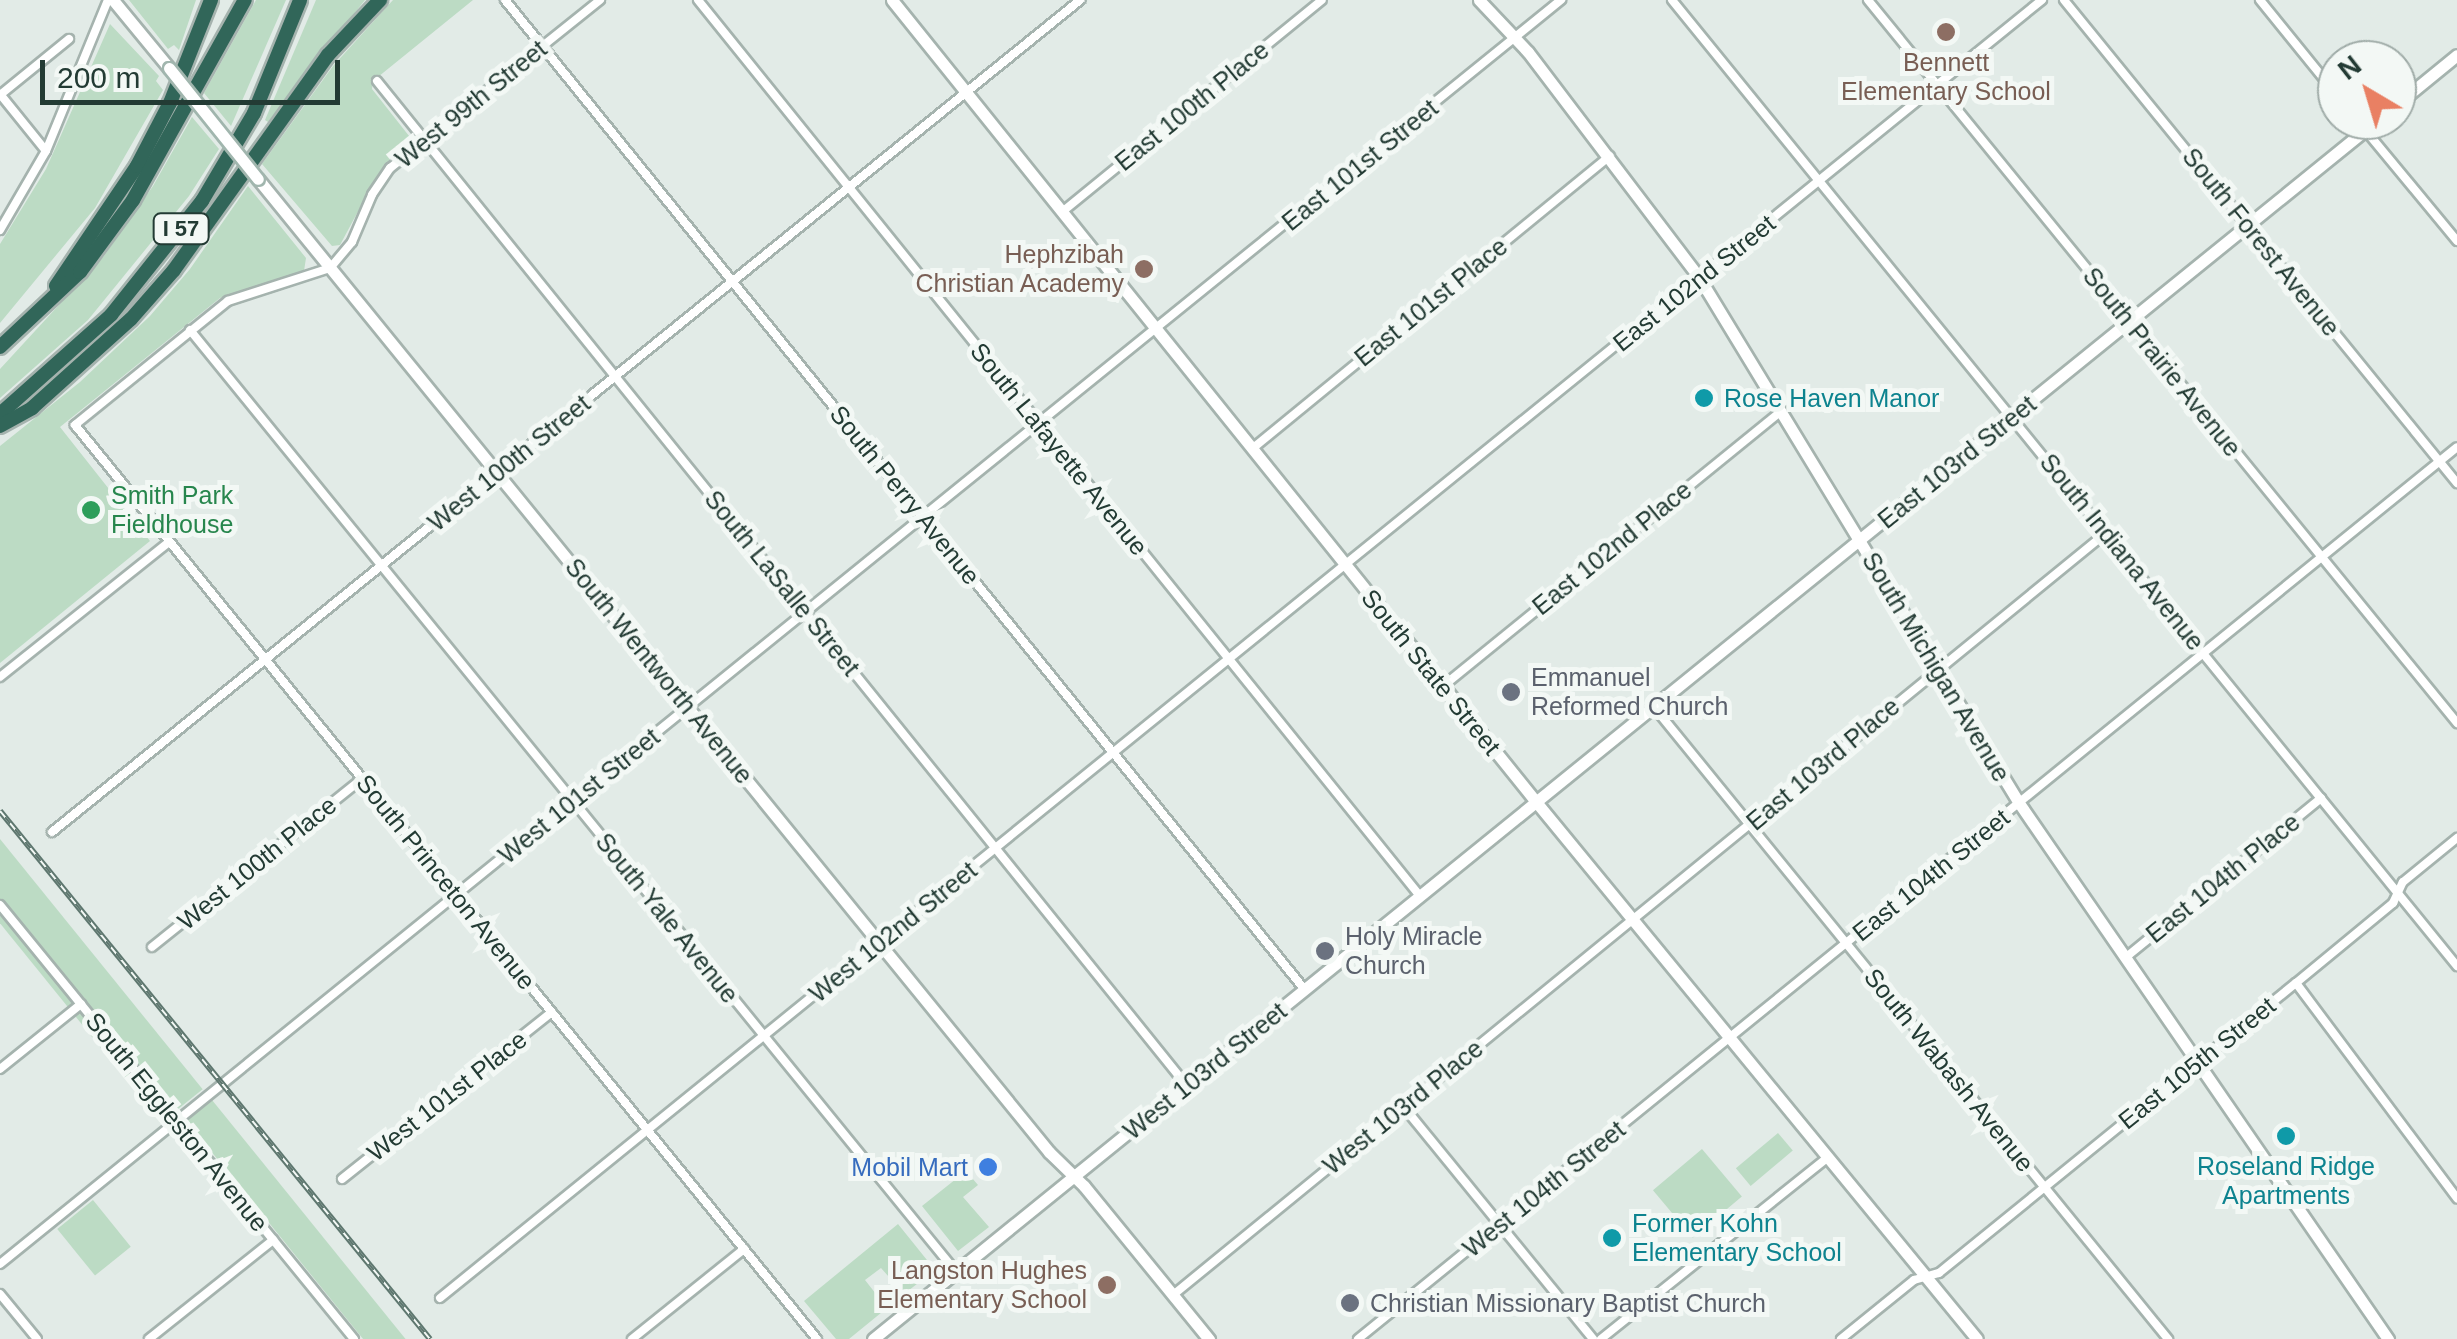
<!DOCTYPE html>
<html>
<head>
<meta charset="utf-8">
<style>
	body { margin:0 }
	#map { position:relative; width:2457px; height:1339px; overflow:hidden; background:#e2ebe7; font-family:Arial,sans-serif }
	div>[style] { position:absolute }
	.green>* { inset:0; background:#bcdbc4; transform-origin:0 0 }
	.roads { filter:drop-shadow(2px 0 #a5b3ae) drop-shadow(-2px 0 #a5b3ae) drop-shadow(0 2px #a5b3ae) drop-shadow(0 -2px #a5b3ae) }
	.street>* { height:8px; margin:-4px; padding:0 4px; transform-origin:4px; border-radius:4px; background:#fff }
	.secondary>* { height:11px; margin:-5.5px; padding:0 5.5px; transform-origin:5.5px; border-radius:5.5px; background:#fff }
	.highway>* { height:14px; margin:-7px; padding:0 7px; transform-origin:7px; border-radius:7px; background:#316659 }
	.rail>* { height:6px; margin-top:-3px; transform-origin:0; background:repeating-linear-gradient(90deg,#f3f8f5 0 8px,#5e776f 0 16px); box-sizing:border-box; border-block:2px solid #5e776f }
	.bridges { filter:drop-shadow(2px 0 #a1b6ae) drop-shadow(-2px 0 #a1b6ae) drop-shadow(0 2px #a1b6ae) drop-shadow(0 -2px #a1b6ae) }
	.secondary-bridge>* { height:11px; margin:-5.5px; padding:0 5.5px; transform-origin:5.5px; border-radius:5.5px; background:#fff }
	.dots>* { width:28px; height:28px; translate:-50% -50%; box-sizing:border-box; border:5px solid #f3f8f5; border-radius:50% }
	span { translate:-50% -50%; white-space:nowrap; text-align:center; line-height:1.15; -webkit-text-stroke:10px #f3f8f5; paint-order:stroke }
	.shield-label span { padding:2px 8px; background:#f3f8f5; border:2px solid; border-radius:8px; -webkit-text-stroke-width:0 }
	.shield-label { font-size:22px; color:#233b34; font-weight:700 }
	.education-label { font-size:25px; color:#785e54 }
	.right { translate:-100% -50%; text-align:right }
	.street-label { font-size:25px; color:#233b34 }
	.culture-label { font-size:25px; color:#0d838f }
	.left { translate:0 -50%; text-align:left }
	.leisure-label { font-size:25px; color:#27864d }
	.worship-label { font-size:25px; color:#5b616d }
	.shop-label { font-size:25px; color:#366cbe }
	.north { position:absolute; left:2317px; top:40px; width:100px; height:100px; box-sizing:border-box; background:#f3f8f5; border:2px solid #a0aca8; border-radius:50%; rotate:322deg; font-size:28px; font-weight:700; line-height:40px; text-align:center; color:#233b34 }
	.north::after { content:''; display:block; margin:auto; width:35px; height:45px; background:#e98063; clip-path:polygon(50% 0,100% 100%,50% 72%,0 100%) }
	.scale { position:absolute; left:40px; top:60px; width:300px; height:45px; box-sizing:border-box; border:5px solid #233b34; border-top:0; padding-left:12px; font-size:30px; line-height:35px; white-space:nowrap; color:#233b34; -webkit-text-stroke:8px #f3f8f5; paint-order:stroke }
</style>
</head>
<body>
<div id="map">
	<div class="green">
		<i style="clip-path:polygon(129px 0,196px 0,179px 50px,174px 45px,168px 49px)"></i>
		<i style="clip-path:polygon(256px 0,286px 0,231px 126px,204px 93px)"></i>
		<i style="clip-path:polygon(316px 0,365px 0,268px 122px,265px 120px)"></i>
		<i style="clip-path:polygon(393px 0,473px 0,373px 81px,372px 89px,413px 141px,377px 176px,340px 245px,332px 246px,262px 164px,333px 66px)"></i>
		<i style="clip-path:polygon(110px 24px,159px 76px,156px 81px,163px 90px,95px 208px,0 323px,0 244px,46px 169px)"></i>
		<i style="clip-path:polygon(192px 117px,219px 149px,189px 196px,88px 320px,0 398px,0 369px,104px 256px,153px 186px)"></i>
		<i style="clip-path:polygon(248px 186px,306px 258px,304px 271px,220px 298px,60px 427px,150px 541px,0 663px,0 446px,80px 382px,150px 316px,190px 269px)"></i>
		<i style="left:0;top:839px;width:322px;height:53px;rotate:51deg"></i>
		<i style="left:212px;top:1100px;width:308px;height:33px;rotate:51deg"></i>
		<i style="left:1778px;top:1133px;width:23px;height:55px;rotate:50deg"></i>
		<i style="left:1702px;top:1149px;width:62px;height:64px;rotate:50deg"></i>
		<i style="clip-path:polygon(966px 1171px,978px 1185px,963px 1197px,989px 1227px,958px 1251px,922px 1206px)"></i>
		<i style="left:93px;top:1200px;width:60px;height:46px;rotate:51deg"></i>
		<i style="clip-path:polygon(898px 1224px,935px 1270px,904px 1294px,881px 1268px,865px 1280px,887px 1308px,849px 1339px,836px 1339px,804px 1301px)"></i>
	</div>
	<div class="roads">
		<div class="street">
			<i style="left:505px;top:0;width:1273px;rotate:51.06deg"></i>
			<i style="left:600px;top:0;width:269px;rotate:141.3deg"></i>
			<i style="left:390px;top:168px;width:32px;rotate:124deg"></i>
			<i style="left:372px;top:195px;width:51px;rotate:113.1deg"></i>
			<i style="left:352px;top:242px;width:34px;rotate:130deg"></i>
			<i style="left:330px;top:268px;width:107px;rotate:162.1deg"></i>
			<i style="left:228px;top:301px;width:197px;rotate:141deg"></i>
			<i style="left:75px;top:425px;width:1177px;rotate:50.93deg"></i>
			<i style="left:698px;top:0;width:1151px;rotate:51.14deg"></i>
			<i style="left:1672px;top:0;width:1245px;rotate:50.9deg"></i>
			<i style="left:1868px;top:0;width:933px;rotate:50.83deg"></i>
			<i style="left:2064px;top:0;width:623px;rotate:50.87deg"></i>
			<i style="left:2260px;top:0;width:122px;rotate:51deg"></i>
			<i style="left:377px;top:81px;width:1291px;rotate:51.13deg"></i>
			<i style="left:0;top:94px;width:73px;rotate:51.1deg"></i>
			<i style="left:0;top:95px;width:89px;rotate:-39.1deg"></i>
			<i style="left:2357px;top:120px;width:157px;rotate:50.4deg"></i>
			<i style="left:1062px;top:212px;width:335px;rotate:-39.2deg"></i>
			<i style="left:0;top:230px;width:91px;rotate:-59.8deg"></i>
			<i style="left:46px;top:151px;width:163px;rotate:-67.7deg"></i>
			<i style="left:190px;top:330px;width:1214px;rotate:50.88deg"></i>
			<i style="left:1253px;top:448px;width:461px;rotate:-39.3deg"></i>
			<i style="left:0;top:677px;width:216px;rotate:-38.6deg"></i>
			<i style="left:1443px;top:686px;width:436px;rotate:-39.1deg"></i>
			<i style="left:1654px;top:707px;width:815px;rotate:50.88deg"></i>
			<i style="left:52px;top:832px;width:1323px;rotate:-38.98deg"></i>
			<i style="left:0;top:905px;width:560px;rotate:50.8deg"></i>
			<i style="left:152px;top:947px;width:269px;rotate:-38.7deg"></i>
			<i style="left:2125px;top:958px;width:253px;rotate:-39.2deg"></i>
			<i style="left:2296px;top:983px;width:269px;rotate:53.2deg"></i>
			<i style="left:0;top:1069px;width:104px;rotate:-38.7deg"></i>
			<i style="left:1403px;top:1106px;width:301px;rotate:50.8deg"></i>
			<i style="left:342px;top:1179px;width:268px;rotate:-38.5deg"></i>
			<i style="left:0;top:1264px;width:2009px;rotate:-39deg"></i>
			<i style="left:0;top:1294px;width:58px;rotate:50.6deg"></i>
			<i style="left:1173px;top:1295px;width:1205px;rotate:-39.24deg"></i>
			<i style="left:440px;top:1298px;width:2062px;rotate:-39.02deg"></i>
			<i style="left:149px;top:1339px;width:159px;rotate:-38.6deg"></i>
			<i style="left:632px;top:1339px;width:144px;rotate:-38.8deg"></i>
			<i style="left:1358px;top:1339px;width:1415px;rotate:-39.06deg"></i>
			<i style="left:1601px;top:1339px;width:291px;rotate:-38.7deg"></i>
			<i style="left:1841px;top:1339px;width:94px;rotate:-38.9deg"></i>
			<i style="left:1914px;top:1280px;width:26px;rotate:-16deg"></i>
			<i style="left:1939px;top:1273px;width:460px;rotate:-39.1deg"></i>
			<i style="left:2296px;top:983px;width:126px;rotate:-39.5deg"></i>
			<i style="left:2393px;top:903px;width:23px;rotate:-65deg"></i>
			<i style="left:2403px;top:882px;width:70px;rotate:-39.2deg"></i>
		</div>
		<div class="secondary">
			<i style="left:113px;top:0;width:88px;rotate:50.5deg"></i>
			<i style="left:892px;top:0;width:1030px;rotate:51.23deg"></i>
			<i style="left:1537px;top:803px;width:693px;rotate:50.62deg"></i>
			<i style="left:1479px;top:0;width:71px;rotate:46.7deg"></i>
			<i style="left:1528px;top:52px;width:285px;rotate:52.8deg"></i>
			<i style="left:1700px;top:279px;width:613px;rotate:58.67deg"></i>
			<i style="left:2019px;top:803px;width:651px;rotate:55.46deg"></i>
			<i style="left:2397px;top:104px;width:77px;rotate:-39.2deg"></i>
			<i style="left:258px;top:179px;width:1254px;rotate:50.89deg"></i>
			<i style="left:1049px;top:1152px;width:49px;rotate:44.2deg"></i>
			<i style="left:1084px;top:1186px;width:198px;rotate:50.8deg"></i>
			<i style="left:873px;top:1339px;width:1936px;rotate:-39.02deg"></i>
		</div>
		<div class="highway">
			<i style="left:56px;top:286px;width:145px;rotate:-56deg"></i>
			<i style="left:137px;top:166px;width:71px;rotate:-62.4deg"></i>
			<i style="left:170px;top:103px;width:111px;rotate:-68.3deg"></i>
			<i style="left:0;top:347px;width:110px;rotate:-43.2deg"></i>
			<i style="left:80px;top:272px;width:89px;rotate:-53.6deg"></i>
			<i style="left:133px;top:200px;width:229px;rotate:-60.8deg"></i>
			<i style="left:0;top:414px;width:149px;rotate:-41.7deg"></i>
			<i style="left:111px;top:315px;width:146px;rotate:-51.4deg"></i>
			<i style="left:202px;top:201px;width:102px;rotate:-59.4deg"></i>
			<i style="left:254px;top:113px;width:122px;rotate:-67.8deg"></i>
			<i style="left:0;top:426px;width:37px;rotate:-29deg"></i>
			<i style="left:32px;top:408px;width:133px;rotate:-42deg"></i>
			<i style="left:131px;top:319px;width:65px;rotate:-48.7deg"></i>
			<i style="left:174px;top:270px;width:264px;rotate:-54.4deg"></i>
			<i style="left:328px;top:55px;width:76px;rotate:-46.6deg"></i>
		</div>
	</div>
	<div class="rail">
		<i style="left:0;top:811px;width:681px;rotate:50.84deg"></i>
	</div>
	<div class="bridges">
		<div class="secondary-bridge">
			<i style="left:169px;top:68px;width:142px;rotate:51.3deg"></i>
		</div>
	</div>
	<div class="dots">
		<i style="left:1946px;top:32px;background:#8d6e63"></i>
		<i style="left:1144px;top:269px;background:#8d6e63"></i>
		<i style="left:1704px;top:398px;background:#0f9aa8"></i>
		<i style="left:91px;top:510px;background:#2e9e5b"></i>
		<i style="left:1511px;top:692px;background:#6b7280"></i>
		<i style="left:1325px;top:951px;background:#6b7280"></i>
		<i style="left:2286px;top:1136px;background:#0f9aa8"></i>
		<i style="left:988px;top:1167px;background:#3f7fe0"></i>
		<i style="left:1612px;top:1238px;background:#0f9aa8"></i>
		<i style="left:1107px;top:1285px;background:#8d6e63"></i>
		<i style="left:1350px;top:1303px;background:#6b7280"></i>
	</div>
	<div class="shield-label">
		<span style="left:181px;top:229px">I 57</span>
	</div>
	<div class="education-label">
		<span style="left:1946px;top:77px">Bennett<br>Elementary School</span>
		<span class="right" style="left:1124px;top:269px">Hephzibah<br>Christian Academy</span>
		<span class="right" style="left:1087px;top:1285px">Langston Hughes<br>Elementary School</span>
	</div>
	<div class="street-label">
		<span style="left:471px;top:104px;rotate:-39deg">West 99th Street</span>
		<span style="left:1192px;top:106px;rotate:-39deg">East 100th Place</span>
		<span style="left:1360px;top:165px;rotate:-39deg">East 101st Street</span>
		<span style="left:2261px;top:242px;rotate:51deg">South Forest Avenue</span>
		<span style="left:1694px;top:283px;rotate:-39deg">East 102nd Street</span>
		<span style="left:1431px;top:302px;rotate:-39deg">East 101st Place</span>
		<span style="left:2162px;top:362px;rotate:51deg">South Prairie Avenue</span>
		<span style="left:1059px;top:449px;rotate:51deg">South Lafayette Avenue</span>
		<span style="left:1957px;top:462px;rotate:-39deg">East 103rd Street</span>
		<span style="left:509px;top:463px;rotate:-39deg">West 100th Street</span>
		<span style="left:905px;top:495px;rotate:51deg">South Perry Avenue</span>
		<span style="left:1612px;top:548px;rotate:-39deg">East 102nd Place</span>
		<span style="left:2122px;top:552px;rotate:51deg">South Indiana Avenue</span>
		<span style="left:782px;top:583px;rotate:51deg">South LaSalle Street</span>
		<span style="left:1936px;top:667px;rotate:59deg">South Michigan Avenue</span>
		<span style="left:659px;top:671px;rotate:51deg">South Wentworth Avenue</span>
		<span style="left:1431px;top:672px;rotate:51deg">South State Street</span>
		<span style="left:1823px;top:764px;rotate:-40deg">East 103rd Place</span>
		<span style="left:579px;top:796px;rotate:-39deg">West 101st Street</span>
		<span style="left:257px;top:863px;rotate:-39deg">West 100th Place</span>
		<span style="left:1931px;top:875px;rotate:-39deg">East 104th Street</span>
		<span style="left:2223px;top:878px;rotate:-39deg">East 104th Place</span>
		<span style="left:446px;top:882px;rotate:51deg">South Princeton Avenue</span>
		<span style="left:667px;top:918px;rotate:51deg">South Yale Avenue</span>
		<span style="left:893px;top:932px;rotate:-39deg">West 102nd Street</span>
		<span style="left:2197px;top:1063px;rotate:-39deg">East 105th Street</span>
		<span style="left:1949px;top:1070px;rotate:51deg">South Wabash Avenue</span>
		<span style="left:1205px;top:1071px;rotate:-39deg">West 103rd Street</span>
		<span style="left:447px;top:1096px;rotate:-38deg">West 101st Place</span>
		<span style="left:1403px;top:1107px;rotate:-39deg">West 103rd Place</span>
		<span style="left:177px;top:1122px;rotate:51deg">South Eggleston Avenue</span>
		<span style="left:1544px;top:1189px;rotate:-39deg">West 104th Street</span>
	</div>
	<div class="culture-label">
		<span class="left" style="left:1724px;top:398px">Rose Haven Manor</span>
		<span style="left:2286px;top:1181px">Roseland Ridge<br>Apartments</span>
		<span class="left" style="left:1632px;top:1238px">Former Kohn<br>Elementary School</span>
	</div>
	<div class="leisure-label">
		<span class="left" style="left:111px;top:510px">Smith Park<br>Fieldhouse</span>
	</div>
	<div class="worship-label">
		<span class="left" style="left:1531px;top:692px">Emmanuel<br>Reformed Church</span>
		<span class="left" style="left:1345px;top:951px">Holy Miracle<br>Church</span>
		<span class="left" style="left:1370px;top:1303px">Christian Missionary Baptist Church</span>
	</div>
	<div class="shop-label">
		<span class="right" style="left:968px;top:1167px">Mobil Mart</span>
	</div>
	<div class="north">N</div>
	<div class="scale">200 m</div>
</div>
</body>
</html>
